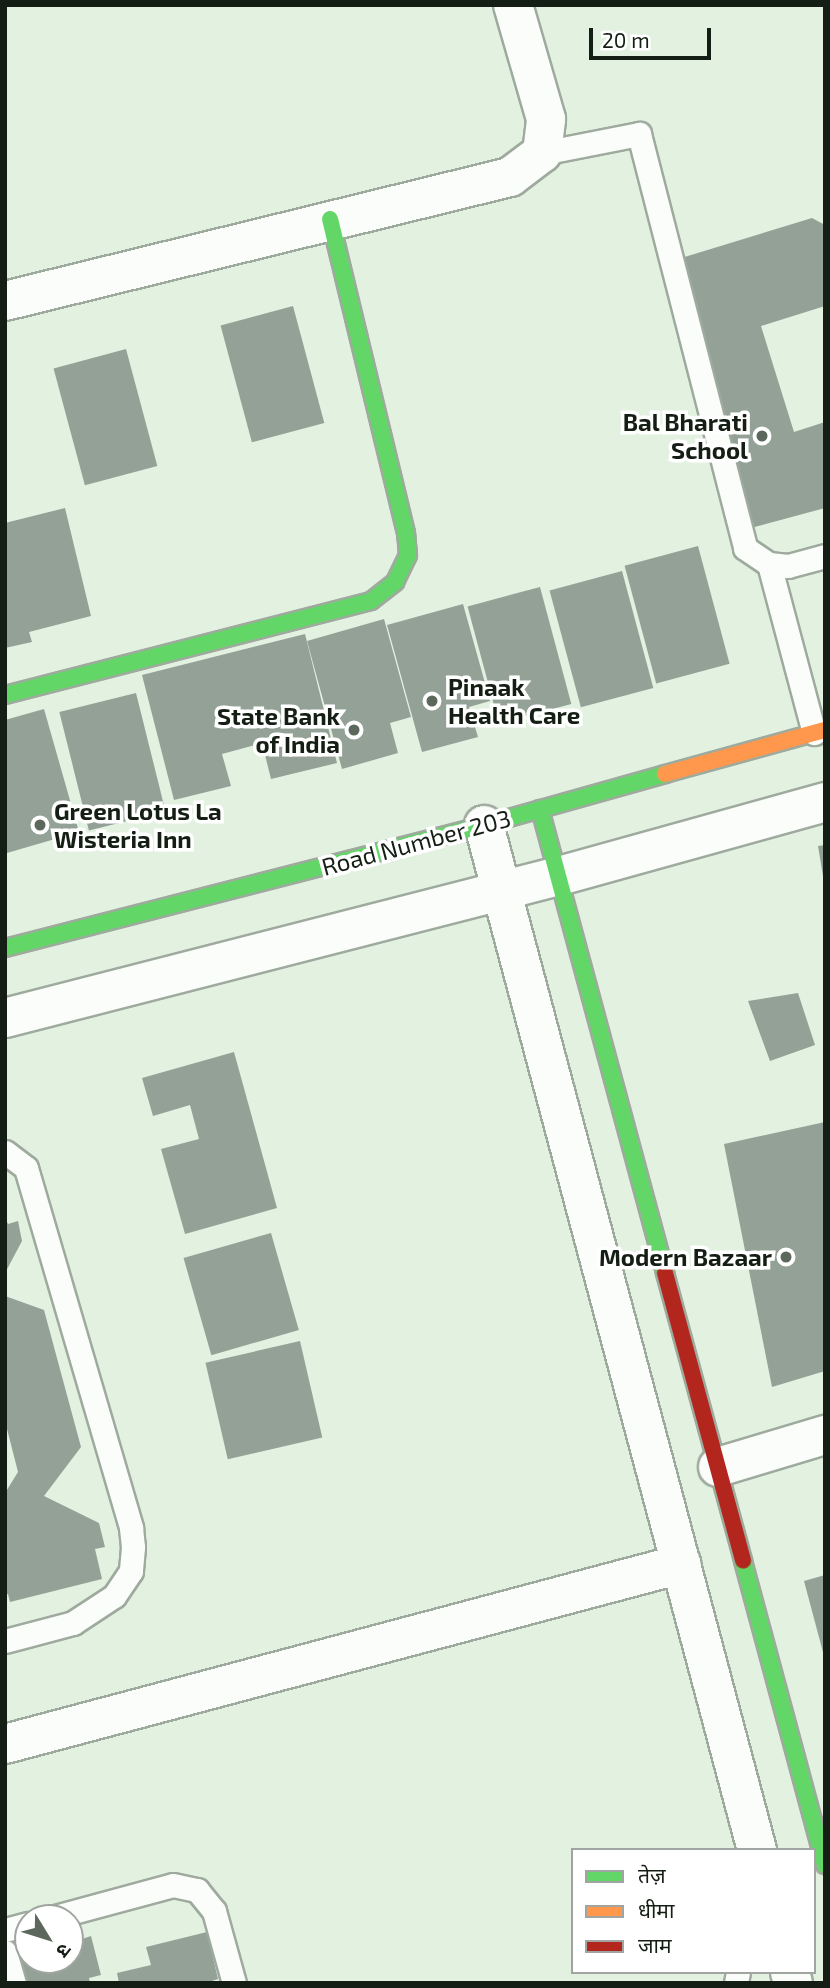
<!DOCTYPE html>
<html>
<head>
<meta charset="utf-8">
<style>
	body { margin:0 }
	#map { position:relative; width:830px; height:1988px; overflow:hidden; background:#e3f1e1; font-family:"Exo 2","Noto Sans Devanagari",sans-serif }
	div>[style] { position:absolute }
	.building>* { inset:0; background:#93a197; transform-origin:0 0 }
	.roads { filter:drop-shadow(2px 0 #9faa9e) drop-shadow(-2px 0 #9faa9e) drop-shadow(0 2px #9faa9e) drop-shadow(0 -2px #9faa9e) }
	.lane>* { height:23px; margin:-11.5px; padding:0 11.5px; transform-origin:11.5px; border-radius:11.5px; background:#fbfdfa }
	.street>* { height:38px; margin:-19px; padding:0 19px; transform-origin:19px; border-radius:19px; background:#fbfdfa }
	.fast>* { height:16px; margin:-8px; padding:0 8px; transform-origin:8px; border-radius:8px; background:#63d668 }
	.slow>* { height:16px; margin:-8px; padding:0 8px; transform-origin:8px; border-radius:8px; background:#ff974d }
	.jam>* { height:16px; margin:-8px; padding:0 8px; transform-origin:8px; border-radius:8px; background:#b3261e }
	.dots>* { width:19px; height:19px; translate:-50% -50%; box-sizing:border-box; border:4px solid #fff; border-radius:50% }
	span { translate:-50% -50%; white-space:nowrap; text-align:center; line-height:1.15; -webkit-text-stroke:7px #fff; paint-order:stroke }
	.poi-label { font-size:24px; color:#151e14; font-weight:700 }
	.right { translate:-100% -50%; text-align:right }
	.left { translate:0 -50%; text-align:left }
	.street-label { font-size:24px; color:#151e14 }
	.frame { position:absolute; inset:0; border:7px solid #151e14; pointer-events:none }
	.legend { position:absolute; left:571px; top:1848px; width:245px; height:126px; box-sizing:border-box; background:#fff; border:2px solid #a1a5a1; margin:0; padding:9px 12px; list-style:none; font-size:21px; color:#151e14 }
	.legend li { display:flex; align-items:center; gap:14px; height:35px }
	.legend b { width:35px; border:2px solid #a1a5a1 }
	.north { position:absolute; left:14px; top:1904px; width:70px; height:70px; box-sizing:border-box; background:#fff; border:2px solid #a1a5a1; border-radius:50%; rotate:128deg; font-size:19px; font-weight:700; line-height:28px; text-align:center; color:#151e14 }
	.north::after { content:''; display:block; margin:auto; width:24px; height:32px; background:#5d685c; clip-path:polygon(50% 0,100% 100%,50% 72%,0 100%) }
	.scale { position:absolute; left:589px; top:28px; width:122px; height:32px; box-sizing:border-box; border:4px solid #151e14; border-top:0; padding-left:9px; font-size:21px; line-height:24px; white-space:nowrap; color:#151e14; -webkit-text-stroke:5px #fff; paint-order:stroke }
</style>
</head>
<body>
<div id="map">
	<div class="building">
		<i style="clip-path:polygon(812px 218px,825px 225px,825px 306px,761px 326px,794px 432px,825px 422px,825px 508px,747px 529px,678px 259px)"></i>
		<i style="left:293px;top:306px;width:121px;height:75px;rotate:75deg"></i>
		<i style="left:126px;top:349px;width:121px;height:75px;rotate:75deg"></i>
		<i style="clip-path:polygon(65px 508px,91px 616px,29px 632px,32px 642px,5px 648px,5px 523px)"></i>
		<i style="left:698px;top:546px;width:122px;height:76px;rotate:75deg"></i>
		<i style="left:622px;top:571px;width:121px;height:75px;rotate:75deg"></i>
		<i style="left:540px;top:587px;width:121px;height:75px;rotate:75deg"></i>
		<i style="clip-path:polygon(463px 604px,490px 701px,469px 707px,478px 737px,422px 752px,387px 625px)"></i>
		<i style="clip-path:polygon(384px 619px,411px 717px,390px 723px,398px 753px,342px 769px,307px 641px)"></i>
		<i style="clip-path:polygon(305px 634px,337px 763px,271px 779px,262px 743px,222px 754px,231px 786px,174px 800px,142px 675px)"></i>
		<i style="left:136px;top:693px;width:122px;height:79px;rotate:76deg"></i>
		<i style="clip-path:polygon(44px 709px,79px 832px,7px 853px,5px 720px)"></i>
		<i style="clip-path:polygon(825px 845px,825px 876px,823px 876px,818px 846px)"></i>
		<i style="clip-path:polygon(798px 993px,815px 1045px,770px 1061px,748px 1001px)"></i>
		<i style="clip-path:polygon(234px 1052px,277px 1208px,185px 1234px,161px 1149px,199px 1139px,190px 1105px,153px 1116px,142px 1078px)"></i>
		<i style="clip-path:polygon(825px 1122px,825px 1371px,772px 1387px,724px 1144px)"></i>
		<i style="clip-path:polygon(5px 1217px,8px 1224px,18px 1221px,22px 1241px,5px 1273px)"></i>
		<i style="left:271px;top:1233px;width:101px;height:91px;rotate:74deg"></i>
		<i style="clip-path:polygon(5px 1296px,44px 1310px,81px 1447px,44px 1496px,99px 1523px,105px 1547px,95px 1549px,102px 1579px,10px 1602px,8px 1594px,5px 1595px,5px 1493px,18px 1472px,5px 1421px)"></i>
		<i style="left:300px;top:1341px;width:99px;height:97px;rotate:77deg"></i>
		<i style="clip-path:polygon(825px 1575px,825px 1656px,824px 1656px,804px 1581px)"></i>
		<i style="clip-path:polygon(70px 1921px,76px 1941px,91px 1936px,101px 1975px,89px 1978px,90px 1983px,23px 1983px,11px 1942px,28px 1936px,28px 1960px,70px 1960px)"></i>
		<i style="clip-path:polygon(207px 1932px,218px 1979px,206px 1983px,119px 1983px,117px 1973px,151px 1965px,146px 1947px)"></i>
	</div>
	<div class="roads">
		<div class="lane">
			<i style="left:542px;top:153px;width:99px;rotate:-11.1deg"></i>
			<i style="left:639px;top:134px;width:427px;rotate:75.6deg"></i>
			<i style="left:745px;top:548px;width:29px;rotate:34deg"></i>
			<i style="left:769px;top:564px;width:19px;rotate:6deg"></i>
			<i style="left:788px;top:566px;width:38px;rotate:-15deg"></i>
			<i style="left:769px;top:564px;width:175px;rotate:75.1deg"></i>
			<i style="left:5px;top:1152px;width:26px;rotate:37deg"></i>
			<i style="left:26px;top:1168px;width:375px;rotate:73.7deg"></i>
			<i style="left:131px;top:1528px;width:19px;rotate:84deg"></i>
			<i style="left:133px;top:1547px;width:24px;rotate:95deg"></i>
			<i style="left:131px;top:1571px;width:30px;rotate:124deg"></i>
			<i style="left:114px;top:1596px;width:49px;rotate:146.6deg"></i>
			<i style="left:73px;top:1623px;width:70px;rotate:165.2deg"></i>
			<i style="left:51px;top:1918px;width:126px;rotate:-15.1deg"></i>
			<i style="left:173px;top:1885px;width:25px;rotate:12deg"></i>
			<i style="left:197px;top:1890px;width:27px;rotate:51deg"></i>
			<i style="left:214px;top:1911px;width:75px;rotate:74.5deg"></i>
			<i style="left:5px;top:1930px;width:24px;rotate:-15deg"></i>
			<i style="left:5px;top:1952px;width:32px;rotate:74deg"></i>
			<i style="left:736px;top:1983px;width:11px;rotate:-80deg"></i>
		</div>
		<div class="street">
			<i style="left:5px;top:301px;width:520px;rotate:-13.8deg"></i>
			<i style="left:510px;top:177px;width:40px;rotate:-37deg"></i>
			<i style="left:542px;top:153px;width:34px;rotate:-83deg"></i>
			<i style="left:546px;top:119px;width:119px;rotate:-106.1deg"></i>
			<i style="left:484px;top:825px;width:1061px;rotate:75.09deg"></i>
			<i style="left:5px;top:1018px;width:572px;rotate:-14.38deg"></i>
			<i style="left:559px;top:876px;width:276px;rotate:-15.5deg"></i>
			<i style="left:718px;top:1467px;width:112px;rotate:-16.7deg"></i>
			<i style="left:5px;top:1744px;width:700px;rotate:-14.91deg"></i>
			<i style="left:790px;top:1972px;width:11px;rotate:75deg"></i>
		</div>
		<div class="fast">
			<i style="left:5px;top:695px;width:378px;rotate:-14.4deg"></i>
			<i style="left:371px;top:601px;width:31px;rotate:-38deg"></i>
			<i style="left:395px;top:582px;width:30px;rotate:-64deg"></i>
			<i style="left:408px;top:555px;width:22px;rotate:-95deg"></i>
			<i style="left:406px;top:533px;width:323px;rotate:-103.6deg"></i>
			<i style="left:540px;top:809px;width:481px;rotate:74.9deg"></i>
			<i style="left:5px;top:948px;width:495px;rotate:-14.4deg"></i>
			<i style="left:484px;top:825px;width:188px;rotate:-15.7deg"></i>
			<i style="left:743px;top:1561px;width:315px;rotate:74.9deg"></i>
		</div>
		<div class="slow">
			<i style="left:665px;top:774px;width:166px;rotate:-15.4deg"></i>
		</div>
		<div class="jam">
			<i style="left:665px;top:1273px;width:298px;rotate:74.8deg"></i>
		</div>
	</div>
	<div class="dots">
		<i style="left:762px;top:436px;background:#5d685c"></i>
		<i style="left:432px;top:701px;background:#5d685c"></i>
		<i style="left:354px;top:730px;background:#5d685c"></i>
		<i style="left:40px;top:825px;background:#5d685c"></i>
		<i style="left:786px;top:1257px;background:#5d685c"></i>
	</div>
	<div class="poi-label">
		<span class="right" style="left:748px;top:436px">Bal Bharati<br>School</span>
		<span class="left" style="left:448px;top:701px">Pinaak<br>Health Care</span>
		<span class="right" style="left:340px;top:730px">State Bank<br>of India</span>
		<span class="left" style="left:54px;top:825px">Green Lotus La<br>Wisteria Inn</span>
		<span class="right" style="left:772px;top:1257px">Modern Bazaar</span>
	</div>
	<div class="street-label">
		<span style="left:416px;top:842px;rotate:-15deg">Road Number 203</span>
	</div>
	<div class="frame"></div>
	<ul class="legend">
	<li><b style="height:9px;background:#63d668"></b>तेज़</li>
	<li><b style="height:9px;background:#ff974d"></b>धीमा</li>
	<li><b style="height:9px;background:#b3261e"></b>जाम</li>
	</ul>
	<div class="north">उ</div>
	<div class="scale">20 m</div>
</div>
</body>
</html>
